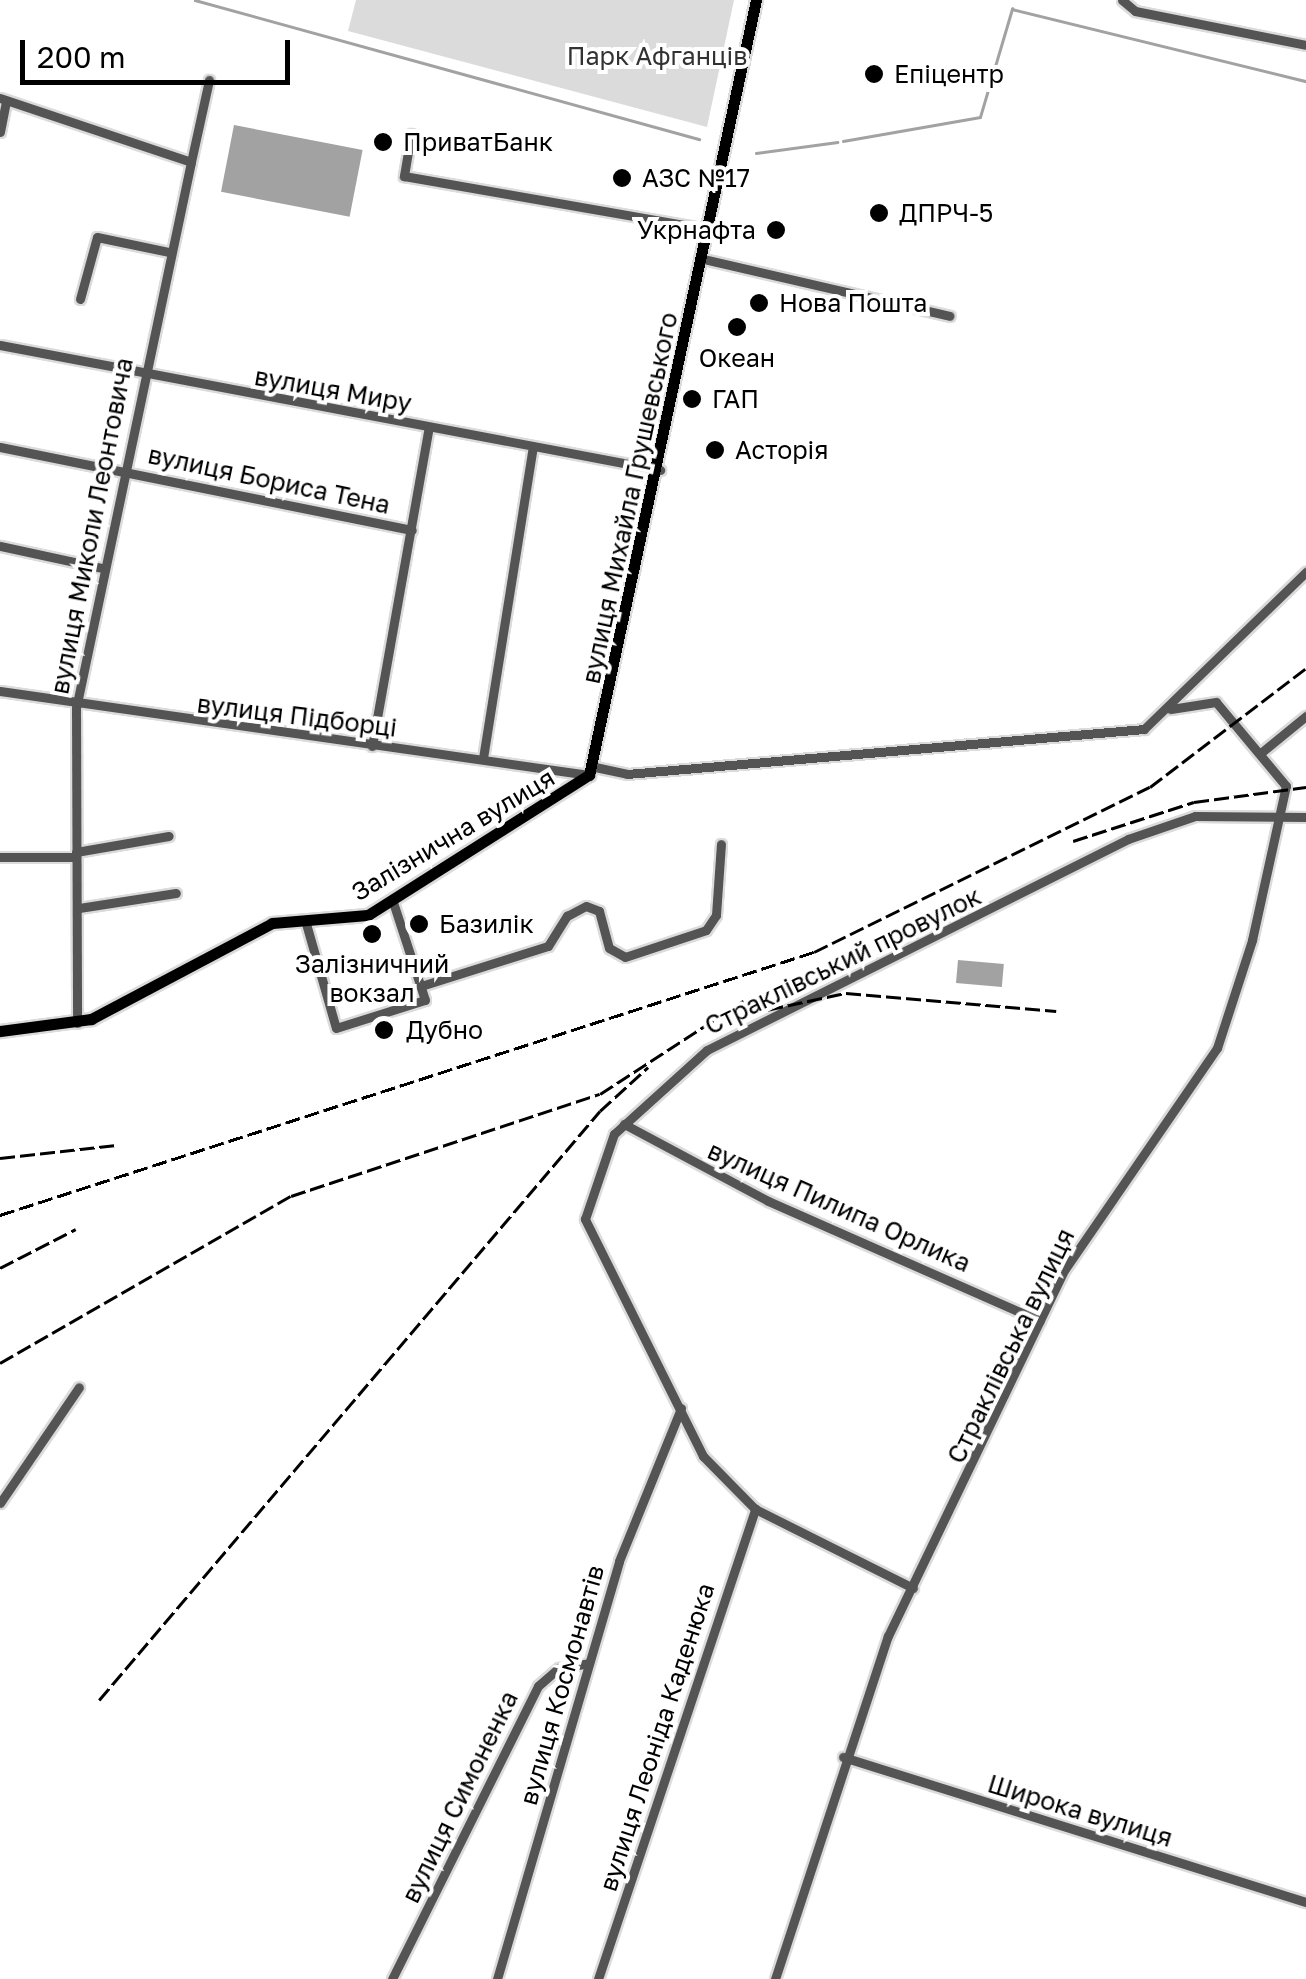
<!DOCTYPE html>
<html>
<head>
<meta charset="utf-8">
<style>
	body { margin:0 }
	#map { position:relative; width:1306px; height:1979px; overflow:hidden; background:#fff; font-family:"Golos Text",sans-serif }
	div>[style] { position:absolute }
	.green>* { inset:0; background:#dbdbdb }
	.water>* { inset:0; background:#a2a2a2; transform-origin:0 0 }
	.stream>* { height:2.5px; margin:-1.25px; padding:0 1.25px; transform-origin:1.25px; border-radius:1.25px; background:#a2a2a2 }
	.roads { filter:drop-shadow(2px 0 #dbdbdb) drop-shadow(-2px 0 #dbdbdb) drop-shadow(0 2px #dbdbdb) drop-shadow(0 -2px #dbdbdb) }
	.minor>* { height:9px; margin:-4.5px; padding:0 4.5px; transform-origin:4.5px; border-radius:4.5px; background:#545454 }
	.major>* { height:11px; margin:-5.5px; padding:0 5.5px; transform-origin:5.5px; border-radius:5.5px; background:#000 }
	.rail>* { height:2.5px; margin-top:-1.25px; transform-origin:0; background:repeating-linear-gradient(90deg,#000 0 15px,transparent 0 20px) }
	.dots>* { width:28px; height:28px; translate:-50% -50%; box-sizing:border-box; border:5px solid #fff; border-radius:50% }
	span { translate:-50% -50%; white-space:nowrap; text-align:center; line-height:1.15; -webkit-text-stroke:8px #fff; paint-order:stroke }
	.park-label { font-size:25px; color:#323232 }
	.poi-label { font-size:25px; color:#000 }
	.left { translate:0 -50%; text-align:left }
	.right { translate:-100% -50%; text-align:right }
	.street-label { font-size:25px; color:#000 }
	.scale { position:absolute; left:20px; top:40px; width:270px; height:45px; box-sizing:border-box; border:5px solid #000; border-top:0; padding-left:12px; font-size:30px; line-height:35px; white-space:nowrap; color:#000; -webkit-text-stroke:8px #fff; paint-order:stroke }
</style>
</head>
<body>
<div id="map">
	<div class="green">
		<i style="clip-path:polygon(356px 0,734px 0,707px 127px,348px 31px)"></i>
	</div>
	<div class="water">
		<i style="left:234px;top:125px;width:131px;height:68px;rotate:11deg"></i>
		<i style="left:958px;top:960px;width:46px;height:23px;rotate:5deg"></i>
	</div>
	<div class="stream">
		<i style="left:195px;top:0;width:523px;rotate:15.42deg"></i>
		<i style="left:843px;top:141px;width:139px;rotate:-9.9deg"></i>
		<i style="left:980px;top:117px;width:113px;rotate:-73.5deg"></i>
		<i style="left:1012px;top:9px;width:303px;rotate:13.8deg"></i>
		<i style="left:756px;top:153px;width:82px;rotate:-7.7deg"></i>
	</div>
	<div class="roads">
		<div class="minor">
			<i style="left:1122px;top:0;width:17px;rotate:40deg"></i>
			<i style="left:1135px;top:11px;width:174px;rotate:11.2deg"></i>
			<i style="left:0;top:98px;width:201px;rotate:18.5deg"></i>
			<i style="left:191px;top:162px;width:558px;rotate:101.89deg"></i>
			<i style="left:76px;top:708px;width:315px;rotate:89.8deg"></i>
			<i style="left:0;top:132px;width:32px;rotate:-79deg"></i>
			<i style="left:411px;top:134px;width:43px;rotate:99.5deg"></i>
			<i style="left:404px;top:176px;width:310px;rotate:9.9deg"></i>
			<i style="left:191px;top:162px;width:84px;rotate:-77.6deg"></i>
			<i style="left:703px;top:259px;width:253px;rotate:13deg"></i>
			<i style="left:80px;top:299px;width:64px;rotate:-74.7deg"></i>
			<i style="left:97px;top:237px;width:74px;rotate:11.8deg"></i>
			<i style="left:0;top:345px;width:672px;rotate:10.72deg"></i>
			<i style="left:0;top:447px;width:420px;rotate:11.4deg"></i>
			<i style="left:0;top:546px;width:104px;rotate:12.2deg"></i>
			<i style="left:0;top:691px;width:595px;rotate:8.12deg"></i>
			<i style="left:372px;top:746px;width:324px;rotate:-79.9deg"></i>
			<i style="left:1262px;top:752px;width:57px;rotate:-39.3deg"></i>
			<i style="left:483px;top:758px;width:315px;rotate:-80.9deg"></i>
			<i style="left:595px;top:767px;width:33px;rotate:12deg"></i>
			<i style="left:627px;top:774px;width:519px;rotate:-4.97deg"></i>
			<i style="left:1144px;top:729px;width:226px;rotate:-44.1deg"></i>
			<i style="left:76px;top:852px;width:94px;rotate:-9.8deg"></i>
			<i style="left:0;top:857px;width:76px"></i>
			<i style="left:79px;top:908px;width:98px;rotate:-8.8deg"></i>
			<i style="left:305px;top:920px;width:112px;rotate:74deg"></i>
			<i style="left:336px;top:1028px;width:93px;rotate:-17.5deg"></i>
			<i style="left:425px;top:1000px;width:103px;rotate:-108.1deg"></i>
			<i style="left:421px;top:986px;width:133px;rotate:-17.5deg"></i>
			<i style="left:548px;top:946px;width:36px;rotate:-58deg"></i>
			<i style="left:567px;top:916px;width:21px;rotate:-28deg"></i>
			<i style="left:586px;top:906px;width:14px;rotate:21deg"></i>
			<i style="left:599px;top:911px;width:38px;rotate:75deg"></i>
			<i style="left:609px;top:948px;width:18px;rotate:29deg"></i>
			<i style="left:625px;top:957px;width:85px;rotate:-18.4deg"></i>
			<i style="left:706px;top:930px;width:18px;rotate:-56deg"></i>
			<i style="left:716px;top:915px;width:71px;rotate:-86deg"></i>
			<i style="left:624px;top:1124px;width:163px;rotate:28.1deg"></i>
			<i style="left:768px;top:1201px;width:297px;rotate:23.8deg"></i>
			<i style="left:0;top:1503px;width:140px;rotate:-55.7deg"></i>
			<i style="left:913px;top:1588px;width:177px;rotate:-153.4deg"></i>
			<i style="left:755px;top:1509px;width:74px;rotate:-134.5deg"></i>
			<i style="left:703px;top:1456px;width:265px;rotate:-116.5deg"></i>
			<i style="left:585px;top:1219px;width:90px;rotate:-71.2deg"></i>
			<i style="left:614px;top:1134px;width:125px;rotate:-42.1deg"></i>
			<i style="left:707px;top:1050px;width:471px;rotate:-26.6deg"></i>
			<i style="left:1128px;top:839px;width:71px;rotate:-18.9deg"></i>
			<i style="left:1195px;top:816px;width:111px;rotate:0.5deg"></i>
			<i style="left:843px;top:1757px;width:485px;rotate:17.4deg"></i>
			<i style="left:392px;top:1979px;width:327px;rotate:-63.5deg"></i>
			<i style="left:538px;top:1686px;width:28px;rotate:-41deg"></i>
			<i style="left:559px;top:1668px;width:30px;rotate:-9deg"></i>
			<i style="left:497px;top:1979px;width:435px;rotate:-73.7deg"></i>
			<i style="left:619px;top:1561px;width:165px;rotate:-67.9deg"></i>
			<i style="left:598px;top:1979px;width:496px;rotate:-71.5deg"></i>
			<i style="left:775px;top:1979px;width:361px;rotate:-71.8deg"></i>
			<i style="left:888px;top:1636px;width:407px;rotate:-64.3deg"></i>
			<i style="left:1065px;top:1269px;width:268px;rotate:-55.5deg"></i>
			<i style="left:1217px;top:1048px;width:114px;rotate:-72deg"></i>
			<i style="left:1252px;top:940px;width:158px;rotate:-77.6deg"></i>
			<i style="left:1286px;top:786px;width:109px;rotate:-129.8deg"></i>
			<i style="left:1216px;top:702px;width:46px;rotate:171.2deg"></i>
		</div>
		<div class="major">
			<i style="left:0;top:1031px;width:92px;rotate:-7.5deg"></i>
			<i style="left:91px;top:1019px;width:205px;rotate:-27.9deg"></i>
			<i style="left:272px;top:923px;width:96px;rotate:-4.8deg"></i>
			<i style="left:368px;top:915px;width:262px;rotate:-32.4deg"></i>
			<i style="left:589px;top:775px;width:793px;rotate:-77.84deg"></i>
		</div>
	</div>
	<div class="rail">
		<i style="left:1073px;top:841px;width:127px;rotate:-17.9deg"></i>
		<i style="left:1194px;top:802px;width:113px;rotate:-7.6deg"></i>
		<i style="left:729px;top:1018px;width:120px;rotate:-12.1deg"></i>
		<i style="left:846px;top:993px;width:211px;rotate:4.9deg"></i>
		<i style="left:0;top:1158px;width:117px;rotate:-6.4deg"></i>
		<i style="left:0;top:1215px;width:855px;rotate:-17.91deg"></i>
		<i style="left:814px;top:952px;width:374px;rotate:-26.2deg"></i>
		<i style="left:1150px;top:787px;width:196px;rotate:-37.3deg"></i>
		<i style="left:0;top:1268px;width:85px;rotate:-27.2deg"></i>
		<i style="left:0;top:1363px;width:336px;rotate:-29.9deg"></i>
		<i style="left:291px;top:1196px;width:325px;rotate:-18.3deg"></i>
		<i style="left:600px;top:1094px;width:171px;rotate:-33deg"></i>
		<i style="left:99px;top:1700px;width:773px;rotate:-49.62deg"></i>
		<i style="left:600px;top:1111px;width:65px;rotate:-42.5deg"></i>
	</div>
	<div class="dots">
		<i style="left:874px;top:74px;background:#000"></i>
		<i style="left:383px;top:142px;background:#000"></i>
		<i style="left:622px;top:178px;background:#000"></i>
		<i style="left:879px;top:213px;background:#000"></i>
		<i style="left:776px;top:230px;background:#000"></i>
		<i style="left:759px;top:303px;background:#000"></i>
		<i style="left:737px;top:327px;background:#000"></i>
		<i style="left:692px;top:399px;background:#000"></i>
		<i style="left:715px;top:450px;background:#000"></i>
		<i style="left:419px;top:924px;background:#000"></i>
		<i style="left:372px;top:934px;background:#000"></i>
		<i style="left:384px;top:1030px;background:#000"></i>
	</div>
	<div class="park-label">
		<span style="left:657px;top:56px">Парк Афганців</span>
	</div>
	<div class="poi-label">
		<span class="left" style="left:894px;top:74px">Епіцентр</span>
		<span class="left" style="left:403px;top:142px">ПриватБанк</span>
		<span class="left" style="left:642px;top:178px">АЗС №17</span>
		<span class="left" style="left:899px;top:213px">ДПРЧ-5</span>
		<span class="right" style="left:756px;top:230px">Укрнафта</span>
		<span class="left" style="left:779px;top:303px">Нова Пошта</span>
		<span style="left:737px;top:358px">Океан</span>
		<span class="left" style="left:712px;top:399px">ГАП</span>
		<span class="left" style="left:735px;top:450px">Асторія</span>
		<span class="left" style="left:439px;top:924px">Базилік</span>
		<span style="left:372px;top:979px">Залізничний<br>вокзал</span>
		<span class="left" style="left:406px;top:1030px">Дубно</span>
	</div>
	<div class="street-label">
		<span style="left:333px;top:390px;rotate:10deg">вулиця Миру</span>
		<span style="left:269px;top:480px;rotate:12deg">вулиця Бориса Тена</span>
		<span style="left:630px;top:498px;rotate:-78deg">вулиця Михайла Грушевського</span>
		<span style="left:92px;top:526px;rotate:-79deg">вулиця Миколи Леонтовича</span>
		<span style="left:297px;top:716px;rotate:7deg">вулиця Підборці</span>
		<span style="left:453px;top:835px;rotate:-31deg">Залізнична вулиця</span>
		<span style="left:843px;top:961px;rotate:-26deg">Страклівський провулок</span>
		<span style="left:839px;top:1207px;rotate:24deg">вулиця Пилипа Орлика</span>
		<span style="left:1011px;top:1346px;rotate:-64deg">Страклівська вулиця</span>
		<span style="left:562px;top:1685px;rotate:-74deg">вулиця Космонавтів</span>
		<span style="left:657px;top:1737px;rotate:-72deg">вулиця Леоніда Каденюка</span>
		<span style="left:460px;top:1797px;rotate:-64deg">вулиця Симоненка</span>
		<span style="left:1080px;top:1811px;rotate:17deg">Широка вулиця</span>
	</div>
	<div class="scale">200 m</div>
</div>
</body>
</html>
